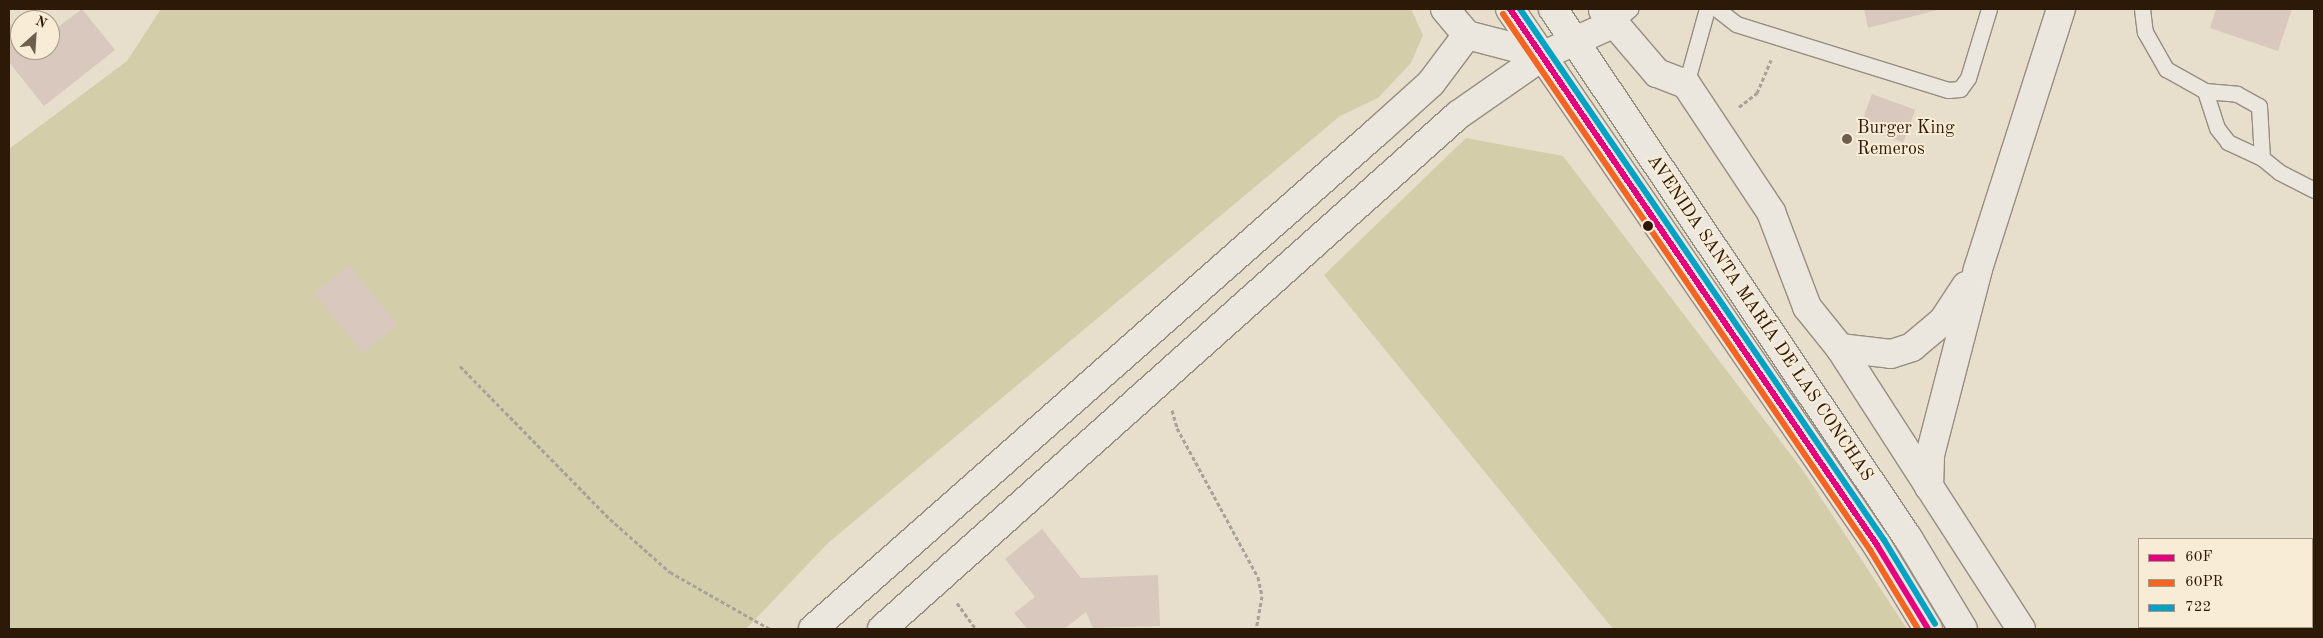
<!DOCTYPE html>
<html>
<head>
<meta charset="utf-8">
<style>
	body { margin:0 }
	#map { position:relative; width:2323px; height:638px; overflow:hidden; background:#e8decc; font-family:"Old Standard TT",serif }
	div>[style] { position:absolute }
	.green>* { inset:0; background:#d3cea9 }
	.building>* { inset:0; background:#d9c8bd; transform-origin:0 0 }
	.path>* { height:3px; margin-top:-1.5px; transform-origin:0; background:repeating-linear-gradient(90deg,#a7a198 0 4px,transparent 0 6.5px) }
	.roads { filter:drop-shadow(1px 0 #968d81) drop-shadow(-1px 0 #968d81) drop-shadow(0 1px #968d81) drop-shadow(0 -1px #968d81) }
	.service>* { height:15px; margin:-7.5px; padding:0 7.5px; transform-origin:7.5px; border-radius:7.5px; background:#ece7de }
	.minor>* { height:28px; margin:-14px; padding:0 14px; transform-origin:14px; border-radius:14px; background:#ece7de }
	.secondary>* { height:28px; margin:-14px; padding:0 14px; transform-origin:14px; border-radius:14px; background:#ece7de }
	.bus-1>* { height:6px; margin:-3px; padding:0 3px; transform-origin:3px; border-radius:3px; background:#e5007d }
	.bus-2>* { height:6px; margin:-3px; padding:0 3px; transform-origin:3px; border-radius:3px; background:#f26522 }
	.bus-3>* { height:6px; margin:-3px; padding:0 3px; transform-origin:3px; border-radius:3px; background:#02a2c4 }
	.dots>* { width:14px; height:14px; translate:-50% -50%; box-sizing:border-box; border:2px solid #f8ecd6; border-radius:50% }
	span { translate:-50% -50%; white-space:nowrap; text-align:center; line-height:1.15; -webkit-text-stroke:4px #f8ecd6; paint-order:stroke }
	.poi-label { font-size:18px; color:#2d1908 }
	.left { translate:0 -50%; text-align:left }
	.street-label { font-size:18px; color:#2d1908 }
	.frame { position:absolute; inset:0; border:10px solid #2d1908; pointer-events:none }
	.legend { position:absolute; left:2138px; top:538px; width:175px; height:90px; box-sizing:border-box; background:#f8ecd6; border:1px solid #a79884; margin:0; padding:6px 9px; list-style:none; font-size:15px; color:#2d1908 }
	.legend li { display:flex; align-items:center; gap:10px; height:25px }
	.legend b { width:25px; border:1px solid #a79884 }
	.north { position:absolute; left:10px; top:10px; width:50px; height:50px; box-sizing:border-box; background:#f8ecd6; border:1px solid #a79884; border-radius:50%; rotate:26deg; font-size:14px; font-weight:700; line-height:20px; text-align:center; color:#2d1908 }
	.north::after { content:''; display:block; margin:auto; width:18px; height:22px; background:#6e5e4d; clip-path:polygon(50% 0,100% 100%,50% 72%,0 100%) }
</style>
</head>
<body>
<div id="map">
	<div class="green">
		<i style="clip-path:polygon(161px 9px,1411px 9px,1423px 35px,1411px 63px,1378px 98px,1340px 116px,828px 543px,746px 629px,9px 629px,9px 149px,127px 61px)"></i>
		<i style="clip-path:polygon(1466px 138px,1563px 156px,1804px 472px,1907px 629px,1613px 629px,1324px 275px)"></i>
	</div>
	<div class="building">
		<i style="clip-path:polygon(82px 9px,115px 50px,44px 106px,9px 62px,9px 22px,20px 36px,20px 50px,50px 50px,50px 33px)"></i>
		<i style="clip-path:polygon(1864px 9px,1941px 9px,1868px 28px)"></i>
		<i style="clip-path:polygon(2216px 9px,2292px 9px,2278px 51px,2210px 28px)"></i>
		<i style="left:1872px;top:94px;width:46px;height:35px;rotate:20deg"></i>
		<i style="left:349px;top:265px;width:77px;height:45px;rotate:51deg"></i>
		<i style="clip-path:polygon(1042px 529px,1081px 578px,1158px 575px,1160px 626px,1093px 628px,1086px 612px,1064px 629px,1027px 629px,1014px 613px,1035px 597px,1005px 559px)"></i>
	</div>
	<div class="path">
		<i style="left:1739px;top:107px;width:23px;rotate:-38deg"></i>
		<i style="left:1757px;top:93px;width:36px;rotate:-67deg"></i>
		<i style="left:460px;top:366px;width:214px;rotate:45.6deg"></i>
		<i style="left:610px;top:519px;width:80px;rotate:41.5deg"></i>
		<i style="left:670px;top:572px;width:115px;rotate:29.7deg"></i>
		<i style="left:1172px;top:410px;width:19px;rotate:74deg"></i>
		<i style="left:1177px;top:428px;width:170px;rotate:61.5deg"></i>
		<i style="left:1258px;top:577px;width:19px;rotate:78deg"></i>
		<i style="left:1262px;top:596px;width:34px;rotate:100deg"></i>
		<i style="left:957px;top:603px;width:32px;rotate:54deg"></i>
	</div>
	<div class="roads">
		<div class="service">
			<i style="left:1717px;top:9px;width:24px;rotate:38deg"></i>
			<i style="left:1736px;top:24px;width:222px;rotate:17.3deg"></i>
			<i style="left:1948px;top:90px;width:12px;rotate:-5deg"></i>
			<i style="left:1960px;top:89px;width:14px;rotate:-54deg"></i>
			<i style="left:1968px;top:78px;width:72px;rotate:-73.1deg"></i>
			<i style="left:2142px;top:9px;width:23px;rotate:83deg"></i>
			<i style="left:2145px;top:32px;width:43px;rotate:60.4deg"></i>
			<i style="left:2166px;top:69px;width:45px;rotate:29.4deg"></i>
			<i style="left:2205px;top:91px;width:32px;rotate:5deg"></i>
			<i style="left:2237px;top:94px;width:25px;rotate:29deg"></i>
			<i style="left:2259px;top:106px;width:52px;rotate:86.7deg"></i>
			<i style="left:2262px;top:158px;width:38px;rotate:-155deg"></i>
			<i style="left:2228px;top:142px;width:18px;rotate:-128deg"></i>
			<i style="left:2217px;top:128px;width:39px;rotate:-108deg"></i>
			<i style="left:1613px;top:24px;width:23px;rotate:-41deg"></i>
			<i style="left:1686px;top:84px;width:78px;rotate:-74.4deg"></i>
			<i style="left:2262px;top:158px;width:22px;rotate:39deg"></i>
			<i style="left:2279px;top:172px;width:39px;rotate:27deg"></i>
		</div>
		<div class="minor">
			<i style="left:1445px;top:9px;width:34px;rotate:50deg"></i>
			<i style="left:1467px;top:35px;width:80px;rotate:14.6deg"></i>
			<i style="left:1603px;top:10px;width:83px;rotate:49.4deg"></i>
			<i style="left:1657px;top:73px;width:31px;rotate:21deg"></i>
			<i style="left:1686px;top:84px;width:154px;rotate:56.4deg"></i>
			<i style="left:1771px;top:212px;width:102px;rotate:69.2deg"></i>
			<i style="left:1807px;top:307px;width:53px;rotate:51.2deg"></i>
			<i style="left:1840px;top:348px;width:334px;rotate:57.2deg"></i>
			<i style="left:1840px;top:348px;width:51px;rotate:6.7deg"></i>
			<i style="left:1891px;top:354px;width:22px;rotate:-18deg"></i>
			<i style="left:1912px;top:347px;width:40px;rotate:-40deg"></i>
			<i style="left:1943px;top:321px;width:42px;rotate:-56.7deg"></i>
			<i style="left:1929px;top:487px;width:32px;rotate:-88deg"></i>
			<i style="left:1930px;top:455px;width:192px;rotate:-75.5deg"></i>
			<i style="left:1978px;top:269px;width:273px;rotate:-72.3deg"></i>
			<i style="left:813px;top:629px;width:755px;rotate:-41.4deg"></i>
			<i style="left:1379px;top:130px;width:70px;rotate:-42.1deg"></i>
			<i style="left:1431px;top:83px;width:60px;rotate:-53.1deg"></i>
			<i style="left:882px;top:629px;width:772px;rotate:-41.74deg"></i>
			<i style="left:1458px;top:115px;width:105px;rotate:-34.9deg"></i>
			<i style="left:1544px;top:55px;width:76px;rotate:-24.2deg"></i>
		</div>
		<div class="secondary">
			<i style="left:1510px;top:9px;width:650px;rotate:55.6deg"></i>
			<i style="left:1877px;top:545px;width:98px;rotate:58.7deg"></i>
			<i style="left:1553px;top:9px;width:637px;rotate:56.14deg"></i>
			<i style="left:1908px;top:538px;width:106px;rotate:58.9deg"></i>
		</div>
	</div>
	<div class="bus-1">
		<i style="left:1510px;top:9px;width:650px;rotate:55.6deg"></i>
		<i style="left:1877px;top:545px;width:98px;rotate:58.7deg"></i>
	</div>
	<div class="bus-2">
		<i style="left:1503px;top:14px;width:650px;rotate:55.6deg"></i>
		<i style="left:1870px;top:550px;width:92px;rotate:58.7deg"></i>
	</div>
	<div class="bus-3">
		<i style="left:1520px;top:9px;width:644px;rotate:55.57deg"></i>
		<i style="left:1884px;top:540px;width:98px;rotate:58.7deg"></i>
	</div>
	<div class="dots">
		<i style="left:1847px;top:139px;background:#6e5e4d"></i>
		<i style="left:1648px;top:226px;background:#2d1908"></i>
	</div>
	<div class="poi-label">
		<span class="left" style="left:1857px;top:139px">Burger King<br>Remeros</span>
	</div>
	<div class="street-label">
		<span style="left:1760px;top:318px;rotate:56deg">AVENIDA SANTA MARÍA DE LAS CONCHAS</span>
	</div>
	<div class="frame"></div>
	<ul class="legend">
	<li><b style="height:6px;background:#e5007d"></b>60F</li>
	<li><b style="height:6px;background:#f26522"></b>60PR</li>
	<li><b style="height:6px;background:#02a2c4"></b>722</li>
	</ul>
	<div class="north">N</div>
</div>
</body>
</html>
